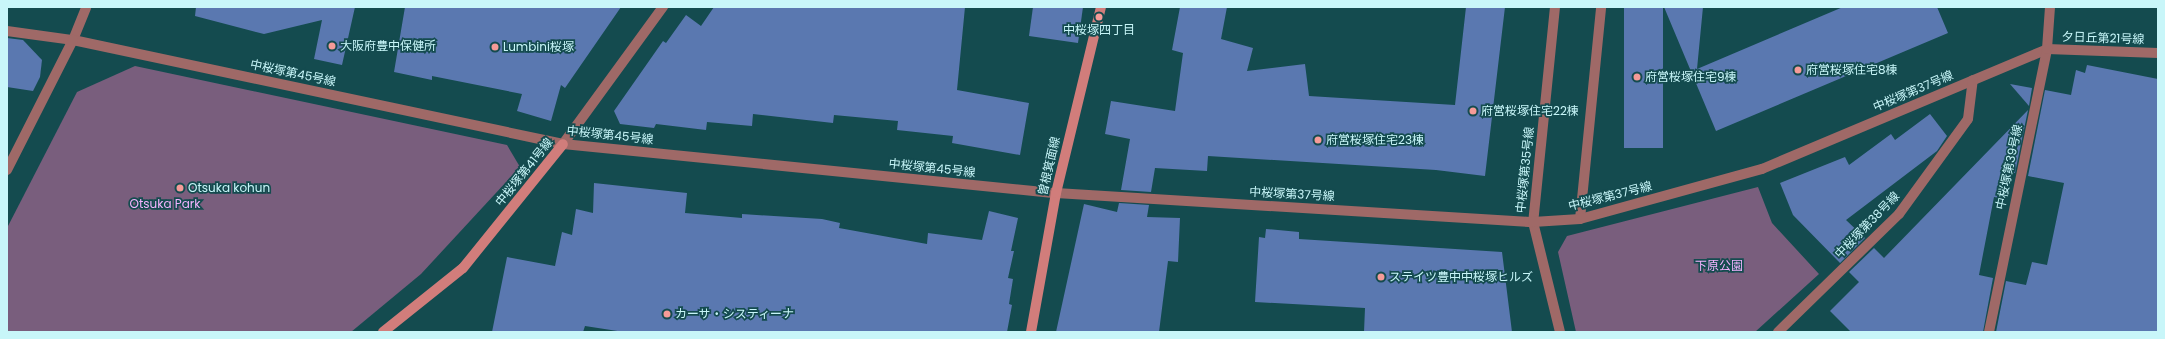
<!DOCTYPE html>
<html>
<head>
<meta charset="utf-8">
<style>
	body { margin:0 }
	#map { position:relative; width:2165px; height:339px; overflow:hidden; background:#144b4f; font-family:Poppins,"Noto Sans JP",sans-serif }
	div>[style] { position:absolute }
	.green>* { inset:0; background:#795e7d }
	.building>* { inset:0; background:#5a78b0; transform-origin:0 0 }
	.lane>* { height:10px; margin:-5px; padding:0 5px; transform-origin:5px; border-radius:5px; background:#9f6967 }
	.street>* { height:10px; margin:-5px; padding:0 5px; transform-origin:5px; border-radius:5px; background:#9f6967 }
	.secondary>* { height:10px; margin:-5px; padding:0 5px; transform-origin:5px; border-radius:5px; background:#d17d7b }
	.dots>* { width:11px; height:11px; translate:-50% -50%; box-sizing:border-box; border:2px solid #144b4f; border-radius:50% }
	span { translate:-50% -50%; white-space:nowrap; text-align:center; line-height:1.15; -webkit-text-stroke:3.5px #144b4f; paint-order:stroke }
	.poi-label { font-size:12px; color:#c8f6f9 }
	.left { translate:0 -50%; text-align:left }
	.street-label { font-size:12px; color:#c8f6f9 }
	.park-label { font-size:12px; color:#f3b2fe }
	.frame { position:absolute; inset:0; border:8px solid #c8f6f9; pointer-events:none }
</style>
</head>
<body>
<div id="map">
	<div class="green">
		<i style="clip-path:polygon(135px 66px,507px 145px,520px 167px,421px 274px,351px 332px,7px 332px,7px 228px,77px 92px)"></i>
		<i style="clip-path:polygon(1758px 187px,1772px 223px,1819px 274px,1755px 332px,1576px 332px,1558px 252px,1567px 236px)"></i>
	</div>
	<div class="building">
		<i style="clip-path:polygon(196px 7px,355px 7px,342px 65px,314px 59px,322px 20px,264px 34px,195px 16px)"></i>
		<i style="clip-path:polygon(405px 7px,621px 7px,565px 88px,561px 85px,551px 121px,517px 111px,522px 94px,432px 76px,432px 80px,394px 72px)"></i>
		<i style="clip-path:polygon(714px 7px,965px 7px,957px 90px,1029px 103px,1020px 155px,952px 143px,953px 136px,897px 130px,898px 121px,834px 115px,833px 123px,753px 114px,752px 126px,707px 122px,706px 130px,656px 124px,654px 128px,620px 124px,614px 111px,663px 41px,666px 43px,686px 15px,701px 26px)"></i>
		<i style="clip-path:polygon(1033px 7px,1083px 7px,1078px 43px,1029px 36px)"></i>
		<i style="clip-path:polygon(1180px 7px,1227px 7px,1221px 39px,1253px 48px,1247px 71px,1305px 64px,1309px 96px,1455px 105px,1466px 7px,1505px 7px,1485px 176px,1436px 170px,1208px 156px,1207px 171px,1155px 168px,1151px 192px,1121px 190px,1130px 139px,1105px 134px,1111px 101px,1175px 111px,1183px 53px,1172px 50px)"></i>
		<i style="left:1624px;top:7px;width:39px;height:141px"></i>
		<i style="clip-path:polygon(1664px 7px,1703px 7px,1697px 69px,1843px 7px,1937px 7px,1948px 33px,1716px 131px)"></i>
		<i style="clip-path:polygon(7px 38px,23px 40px,42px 60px,40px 77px,33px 91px,7px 87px)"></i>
		<i style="clip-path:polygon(2087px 65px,2158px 79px,2158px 332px,1996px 332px,2006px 281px,2026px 285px,2032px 262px,2047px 265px,2064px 183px,2028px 176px,2045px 90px,2071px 95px,2076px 70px,2085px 73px)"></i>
		<i style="clip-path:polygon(2010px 84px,2032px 88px,2029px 106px)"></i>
		<i style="clip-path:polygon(2028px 110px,2015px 173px,2010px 172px,2005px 199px,1994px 197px,1979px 275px,1993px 278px,1983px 332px,1851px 332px,1830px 311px,1859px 282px,1849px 272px,1874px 248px,1884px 258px)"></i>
		<i style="clip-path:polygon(1930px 114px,1947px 136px,1937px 151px,1846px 220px,1865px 238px,1840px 263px,1793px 215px,1780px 183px,1845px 157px,1849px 165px,1891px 134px,1895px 140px)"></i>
		<i style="clip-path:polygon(594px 183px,687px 193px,685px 213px,742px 218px,742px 214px,822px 219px,840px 223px,839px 228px,927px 244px,928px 233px,982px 240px,989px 211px,1018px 218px,1011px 251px,1014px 251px,1008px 278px,1013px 279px,1009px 304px,1012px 305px,1007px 332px,624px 332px,585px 326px,583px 332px,492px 332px,507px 257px,555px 266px,562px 232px,572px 235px,576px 209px,593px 213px)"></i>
		<i style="clip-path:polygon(1119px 203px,1149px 205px,1147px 217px,1180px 218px,1178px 262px,1168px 261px,1159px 332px,1056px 332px,1084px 204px,1117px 212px)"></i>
		<i style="clip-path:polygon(1266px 229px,1299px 232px,1299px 239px,1502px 252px,1512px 332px,1364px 332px,1365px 308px,1255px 302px,1259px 237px,1265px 238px)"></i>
	</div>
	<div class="lane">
		<i style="left:73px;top:40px;width:35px;rotate:-68deg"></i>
		<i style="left:1580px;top:219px;width:213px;rotate:-84.3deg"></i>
	</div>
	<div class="street">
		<i style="left:1555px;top:7px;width:216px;rotate:95.8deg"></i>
		<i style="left:1533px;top:222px;width:113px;rotate:76.2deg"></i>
		<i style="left:7px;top:31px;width:67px;rotate:7.8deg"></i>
		<i style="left:73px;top:40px;width:501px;rotate:11.98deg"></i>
		<i style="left:563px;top:144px;width:495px;rotate:5.7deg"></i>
		<i style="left:1056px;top:193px;width:478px;rotate:3.5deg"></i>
		<i style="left:1533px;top:222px;width:47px;rotate:-3.7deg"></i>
		<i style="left:1580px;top:219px;width:189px;rotate:-15.4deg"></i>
		<i style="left:1762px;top:169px;width:309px;rotate:-22.8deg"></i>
		<i style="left:2047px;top:49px;width:111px;rotate:2.1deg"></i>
		<i style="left:563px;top:144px;width:170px;rotate:-53.9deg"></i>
		<i style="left:7px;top:170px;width:146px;rotate:-63.1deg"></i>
		<i style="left:1778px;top:332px;width:169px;rotate:-44.3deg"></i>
		<i style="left:1899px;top:214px;width:117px;rotate:-54deg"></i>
		<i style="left:1968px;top:119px;width:39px;rotate:-83deg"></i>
		<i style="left:1989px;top:332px;width:289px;rotate:-78.4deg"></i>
		<i style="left:2047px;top:49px;width:42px;rotate:-85.9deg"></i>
	</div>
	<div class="secondary">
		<i style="left:383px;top:332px;width:102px;rotate:-38.7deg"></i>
		<i style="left:463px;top:268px;width:159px;rotate:-51.1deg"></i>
		<i style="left:1031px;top:332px;width:141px;rotate:-79.8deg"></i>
		<i style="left:1056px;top:193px;width:191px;rotate:-76.4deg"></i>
	</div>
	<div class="dots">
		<i style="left:1099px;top:17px;background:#f59b98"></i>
		<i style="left:332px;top:46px;background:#f59b98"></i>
		<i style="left:495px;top:47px;background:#f59b98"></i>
		<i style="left:1798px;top:70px;background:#f59b98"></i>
		<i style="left:1637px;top:77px;background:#f59b98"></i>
		<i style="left:1473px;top:111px;background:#f59b98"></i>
		<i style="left:1318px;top:140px;background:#f59b98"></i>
		<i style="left:180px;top:188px;background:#f59b98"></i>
		<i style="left:1381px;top:277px;background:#f59b98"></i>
		<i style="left:667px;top:314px;background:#f59b98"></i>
	</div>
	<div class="poi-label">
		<span style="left:1099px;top:30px">中桜塚四丁目</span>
		<span class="left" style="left:340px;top:46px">大阪府豊中保健所</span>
		<span class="left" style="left:503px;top:47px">Lumbini桜塚</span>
		<span class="left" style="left:1806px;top:70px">府営桜塚住宅8棟</span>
		<span class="left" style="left:1645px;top:77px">府営桜塚住宅9棟</span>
		<span class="left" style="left:1481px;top:111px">府営桜塚住宅22棟</span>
		<span class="left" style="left:1326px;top:140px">府営桜塚住宅23棟</span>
		<span class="left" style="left:188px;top:188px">Otsuka kohun</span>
		<span class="left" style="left:1389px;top:277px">ステイツ豊中中桜塚ヒルズ</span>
		<span class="left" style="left:675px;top:314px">カーサ・システィーナ</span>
	</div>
	<div class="street-label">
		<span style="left:2103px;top:38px;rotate:2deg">夕日丘第21号線</span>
		<span style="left:293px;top:73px;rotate:12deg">中桜塚第45号線</span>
		<span style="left:1913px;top:91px;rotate:-23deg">中桜塚第37号線</span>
		<span style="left:610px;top:135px;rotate:6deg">中桜塚第45号線</span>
		<span style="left:1049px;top:166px;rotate:-77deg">曽根箕面線</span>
		<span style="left:2009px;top:167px;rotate:-78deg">中桜塚第39号線</span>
		<span style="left:932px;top:168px;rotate:6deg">中桜塚第45号線</span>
		<span style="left:1525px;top:170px;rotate:-84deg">中桜塚第35号線</span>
		<span style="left:524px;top:172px;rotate:-51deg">中桜塚第41号線</span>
		<span style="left:1292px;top:194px;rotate:3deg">中桜塚第37号線</span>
		<span style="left:1610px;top:196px;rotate:-14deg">中桜塚第37号線</span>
		<span style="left:1867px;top:225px;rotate:-46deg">中桜塚第38号線</span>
	</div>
	<div class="park-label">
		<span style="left:165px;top:204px">Otsuka Park</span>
		<span style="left:1719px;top:266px">下原公園</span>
	</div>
	<div class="frame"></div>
</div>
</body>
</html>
